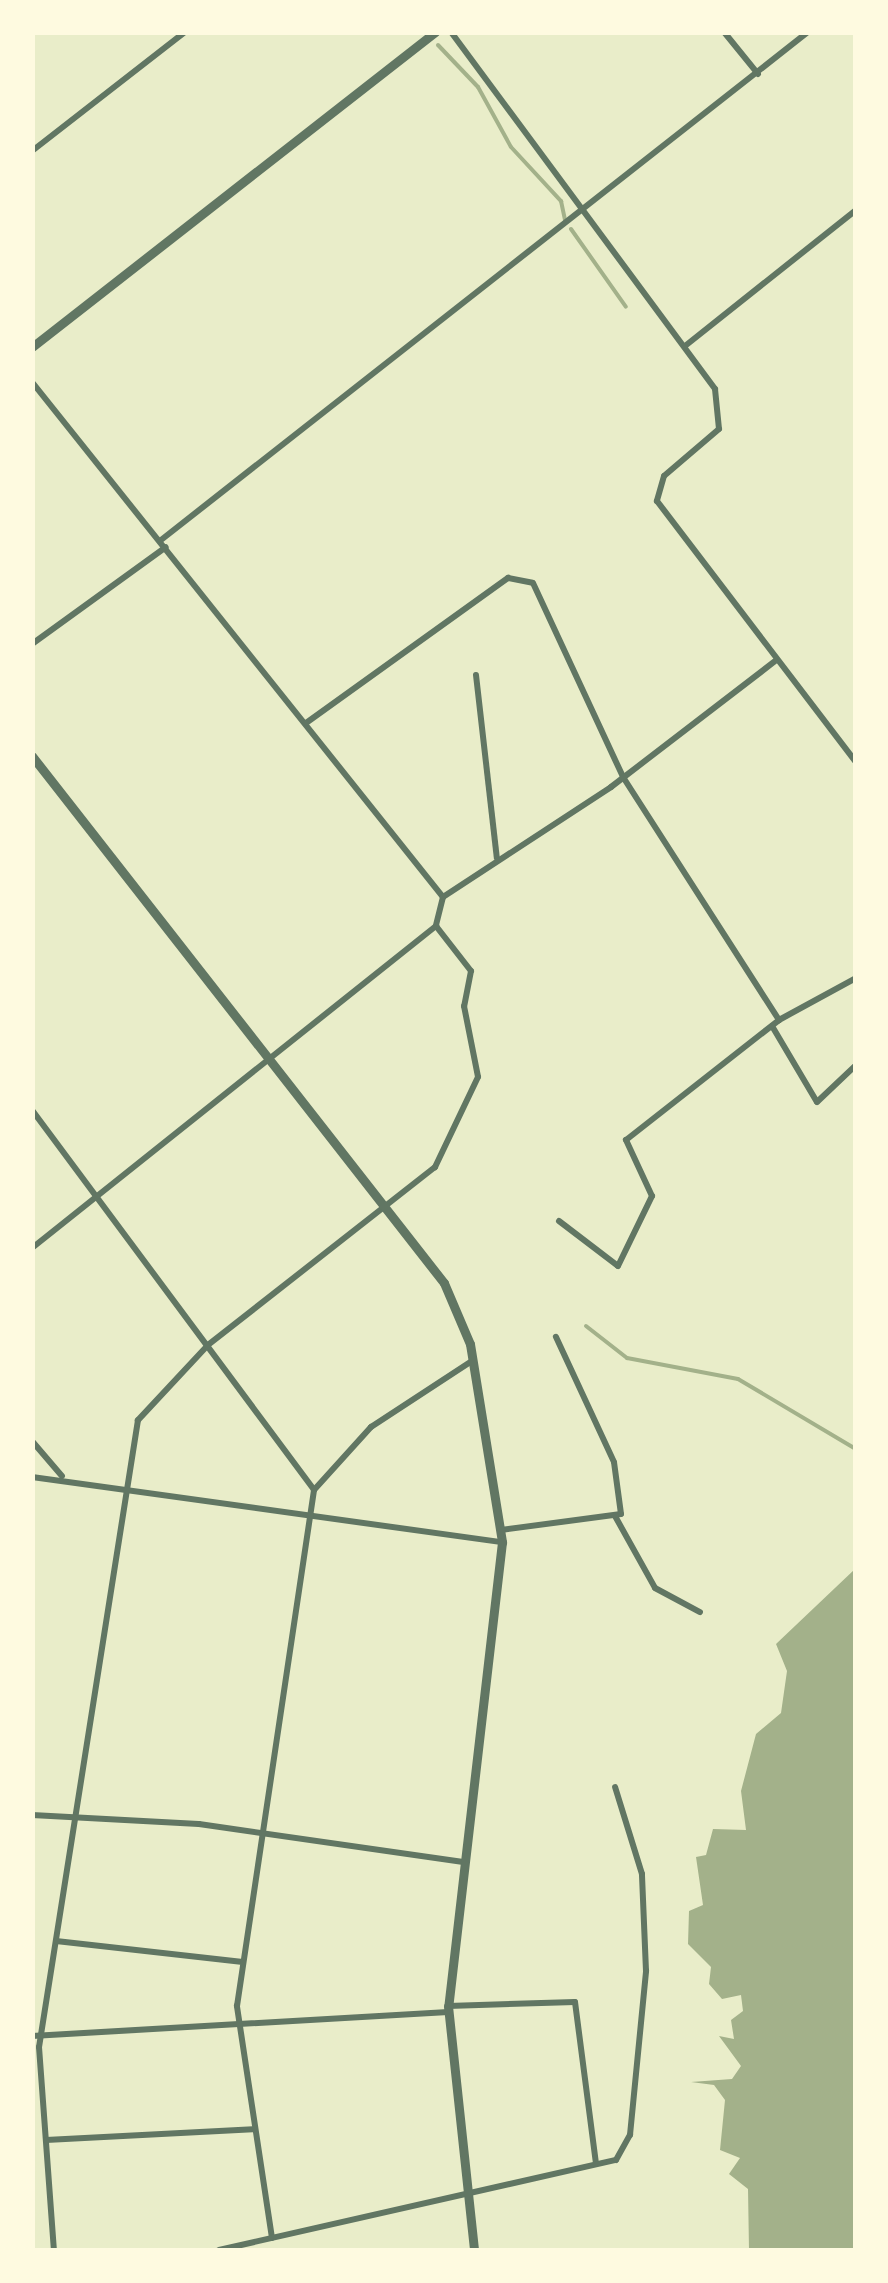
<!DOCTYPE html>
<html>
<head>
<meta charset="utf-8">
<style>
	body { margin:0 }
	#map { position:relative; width:888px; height:2283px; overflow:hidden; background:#e9edc9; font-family:"PT Sans Narrow",sans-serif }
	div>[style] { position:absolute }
	.water>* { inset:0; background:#a3b18a }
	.stream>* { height:4px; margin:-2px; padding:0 2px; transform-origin:2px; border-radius:2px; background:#a3b18a }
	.minor>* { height:6px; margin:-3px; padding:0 3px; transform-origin:3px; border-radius:3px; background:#617663 }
	.tertiary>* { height:9px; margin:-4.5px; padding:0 4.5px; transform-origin:4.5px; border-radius:4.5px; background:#617663 }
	span { translate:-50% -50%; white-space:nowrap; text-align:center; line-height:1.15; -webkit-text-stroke:8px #fefae0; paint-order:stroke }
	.frame { position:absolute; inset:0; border:35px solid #fefae0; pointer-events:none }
</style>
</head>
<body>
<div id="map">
	<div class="water">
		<i style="clip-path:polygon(855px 1569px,855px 2250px,749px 2250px,748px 2189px,729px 2174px,740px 2158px,720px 2150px,725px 2100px,714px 2085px,691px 2082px,732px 2079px,741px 2066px,719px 2036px,734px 2039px,731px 2020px,743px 2011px,741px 1995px,722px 1999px,709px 1984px,711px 1967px,688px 1944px,689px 1911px,703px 1905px,696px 1857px,706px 1855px,713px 1829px,746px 1830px,741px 1791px,756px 1734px,781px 1713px,787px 1671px,776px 1644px)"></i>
	</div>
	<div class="stream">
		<i style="left:438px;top:45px;width:58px;rotate:46.4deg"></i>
		<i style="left:478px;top:87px;width:68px;rotate:61.2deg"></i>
		<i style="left:511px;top:147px;width:74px;rotate:47.2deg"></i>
		<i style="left:561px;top:201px;width:19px;rotate:78deg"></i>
		<i style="left:571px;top:229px;width:95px;rotate:54.8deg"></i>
		<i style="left:586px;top:1326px;width:52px;rotate:38deg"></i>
		<i style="left:627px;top:1358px;width:113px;rotate:10.7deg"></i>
		<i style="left:738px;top:1379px;width:137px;rotate:30.7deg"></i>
	</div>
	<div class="minor">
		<i style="left:451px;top:32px;width:444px;rotate:53.5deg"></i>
		<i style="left:715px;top:389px;width:40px;rotate:84.3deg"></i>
		<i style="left:719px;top:429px;width:72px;rotate:139.5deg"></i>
		<i style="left:664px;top:476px;width:26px;rotate:106deg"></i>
		<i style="left:657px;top:501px;width:328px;rotate:52.7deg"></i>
		<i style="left:724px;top:32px;width:54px;rotate:51deg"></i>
		<i style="left:32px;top:151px;width:194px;rotate:-37.9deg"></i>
		<i style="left:685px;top:346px;width:218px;rotate:-38.5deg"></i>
		<i style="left:32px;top:382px;width:659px;rotate:51.41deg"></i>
		<i style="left:443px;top:897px;width:30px;rotate:104deg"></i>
		<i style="left:436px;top:926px;width:57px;rotate:52.1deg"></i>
		<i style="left:471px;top:971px;width:36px;rotate:101deg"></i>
		<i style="left:464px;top:1006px;width:72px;rotate:78.8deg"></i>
		<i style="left:478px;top:1077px;width:100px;rotate:115.5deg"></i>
		<i style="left:435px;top:1167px;width:288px;rotate:141.9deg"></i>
		<i style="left:208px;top:1345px;width:103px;rotate:133deg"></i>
		<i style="left:138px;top:1420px;width:635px;rotate:98.97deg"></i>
		<i style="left:39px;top:2047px;width:204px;rotate:85.8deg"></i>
		<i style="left:161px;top:540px;width:823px;rotate:-38.14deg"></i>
		<i style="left:32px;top:644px;width:165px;rotate:-35.9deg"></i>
		<i style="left:476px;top:675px;width:184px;rotate:83.5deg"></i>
		<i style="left:306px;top:723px;width:249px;rotate:-35.7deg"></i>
		<i style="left:508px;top:578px;width:25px;rotate:11deg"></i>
		<i style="left:533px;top:583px;width:214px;rotate:65.1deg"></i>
		<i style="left:623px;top:777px;width:289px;rotate:57.3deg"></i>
		<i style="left:443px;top:897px;width:201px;rotate:-33.2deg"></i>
		<i style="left:611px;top:787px;width:207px;rotate:-37.5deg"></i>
		<i style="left:772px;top:1026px;width:88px;rotate:59.4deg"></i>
		<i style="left:817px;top:1102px;width:54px;rotate:-43.5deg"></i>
		<i style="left:32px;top:1110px;width:473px;rotate:53.4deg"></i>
		<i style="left:559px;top:1221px;width:74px;rotate:37.3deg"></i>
		<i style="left:618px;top:1266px;width:78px;rotate:-64.1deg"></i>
		<i style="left:652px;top:1196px;width:62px;rotate:-114.9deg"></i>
		<i style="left:626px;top:1140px;width:194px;rotate:-38.1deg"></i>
		<i style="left:779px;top:1020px;width:88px;rotate:-28.6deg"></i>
		<i style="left:32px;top:1248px;width:517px;rotate:-38.56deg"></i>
		<i style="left:32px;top:1441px;width:46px;rotate:49.4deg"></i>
		<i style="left:32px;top:1477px;width:474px;rotate:7.9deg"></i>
		<i style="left:615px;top:1516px;width:82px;rotate:60.9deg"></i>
		<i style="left:655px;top:1588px;width:51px;rotate:28.1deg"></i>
		<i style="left:501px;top:1530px;width:121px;rotate:-7.6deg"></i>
		<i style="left:621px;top:1514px;width:52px;rotate:-97.7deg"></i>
		<i style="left:614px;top:1462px;width:138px;rotate:-114.9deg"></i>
		<i style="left:32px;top:1815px;width:167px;rotate:3.1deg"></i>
		<i style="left:199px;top:1824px;width:267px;rotate:8.2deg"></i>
		<i style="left:56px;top:1941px;width:188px;rotate:6.4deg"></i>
		<i style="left:448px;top:2006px;width:127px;rotate:-1.8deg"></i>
		<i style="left:575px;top:2002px;width:162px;rotate:82.6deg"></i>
		<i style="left:32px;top:2036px;width:417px;rotate:-3.3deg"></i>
		<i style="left:46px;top:2140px;width:207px;rotate:-3deg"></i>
		<i style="left:272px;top:2238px;width:235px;rotate:-98.6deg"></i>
		<i style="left:237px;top:2006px;width:522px;rotate:-81.51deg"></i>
		<i style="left:314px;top:1490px;width:85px;rotate:-47.9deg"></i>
		<i style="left:371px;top:1427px;width:121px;rotate:-33.2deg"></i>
		<i style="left:219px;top:2250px;width:407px;rotate:-12.8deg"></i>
		<i style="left:616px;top:2160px;width:29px;rotate:-61deg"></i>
		<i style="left:630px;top:2135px;width:165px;rotate:-84.4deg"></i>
		<i style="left:646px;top:1971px;width:97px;rotate:-92.4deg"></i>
		<i style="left:642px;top:1874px;width:91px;rotate:-107.2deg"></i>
	</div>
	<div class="tertiary">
		<i style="left:32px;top:347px;width:512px;rotate:-38.01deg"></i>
		<i style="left:32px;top:756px;width:669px;rotate:51.98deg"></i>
		<i style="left:444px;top:1283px;width:66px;rotate:66.9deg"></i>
		<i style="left:470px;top:1344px;width:201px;rotate:80.8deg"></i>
		<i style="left:502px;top:1542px;width:467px;rotate:96.6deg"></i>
		<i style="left:448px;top:2006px;width:245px;rotate:83.9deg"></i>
	</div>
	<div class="frame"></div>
</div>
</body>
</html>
